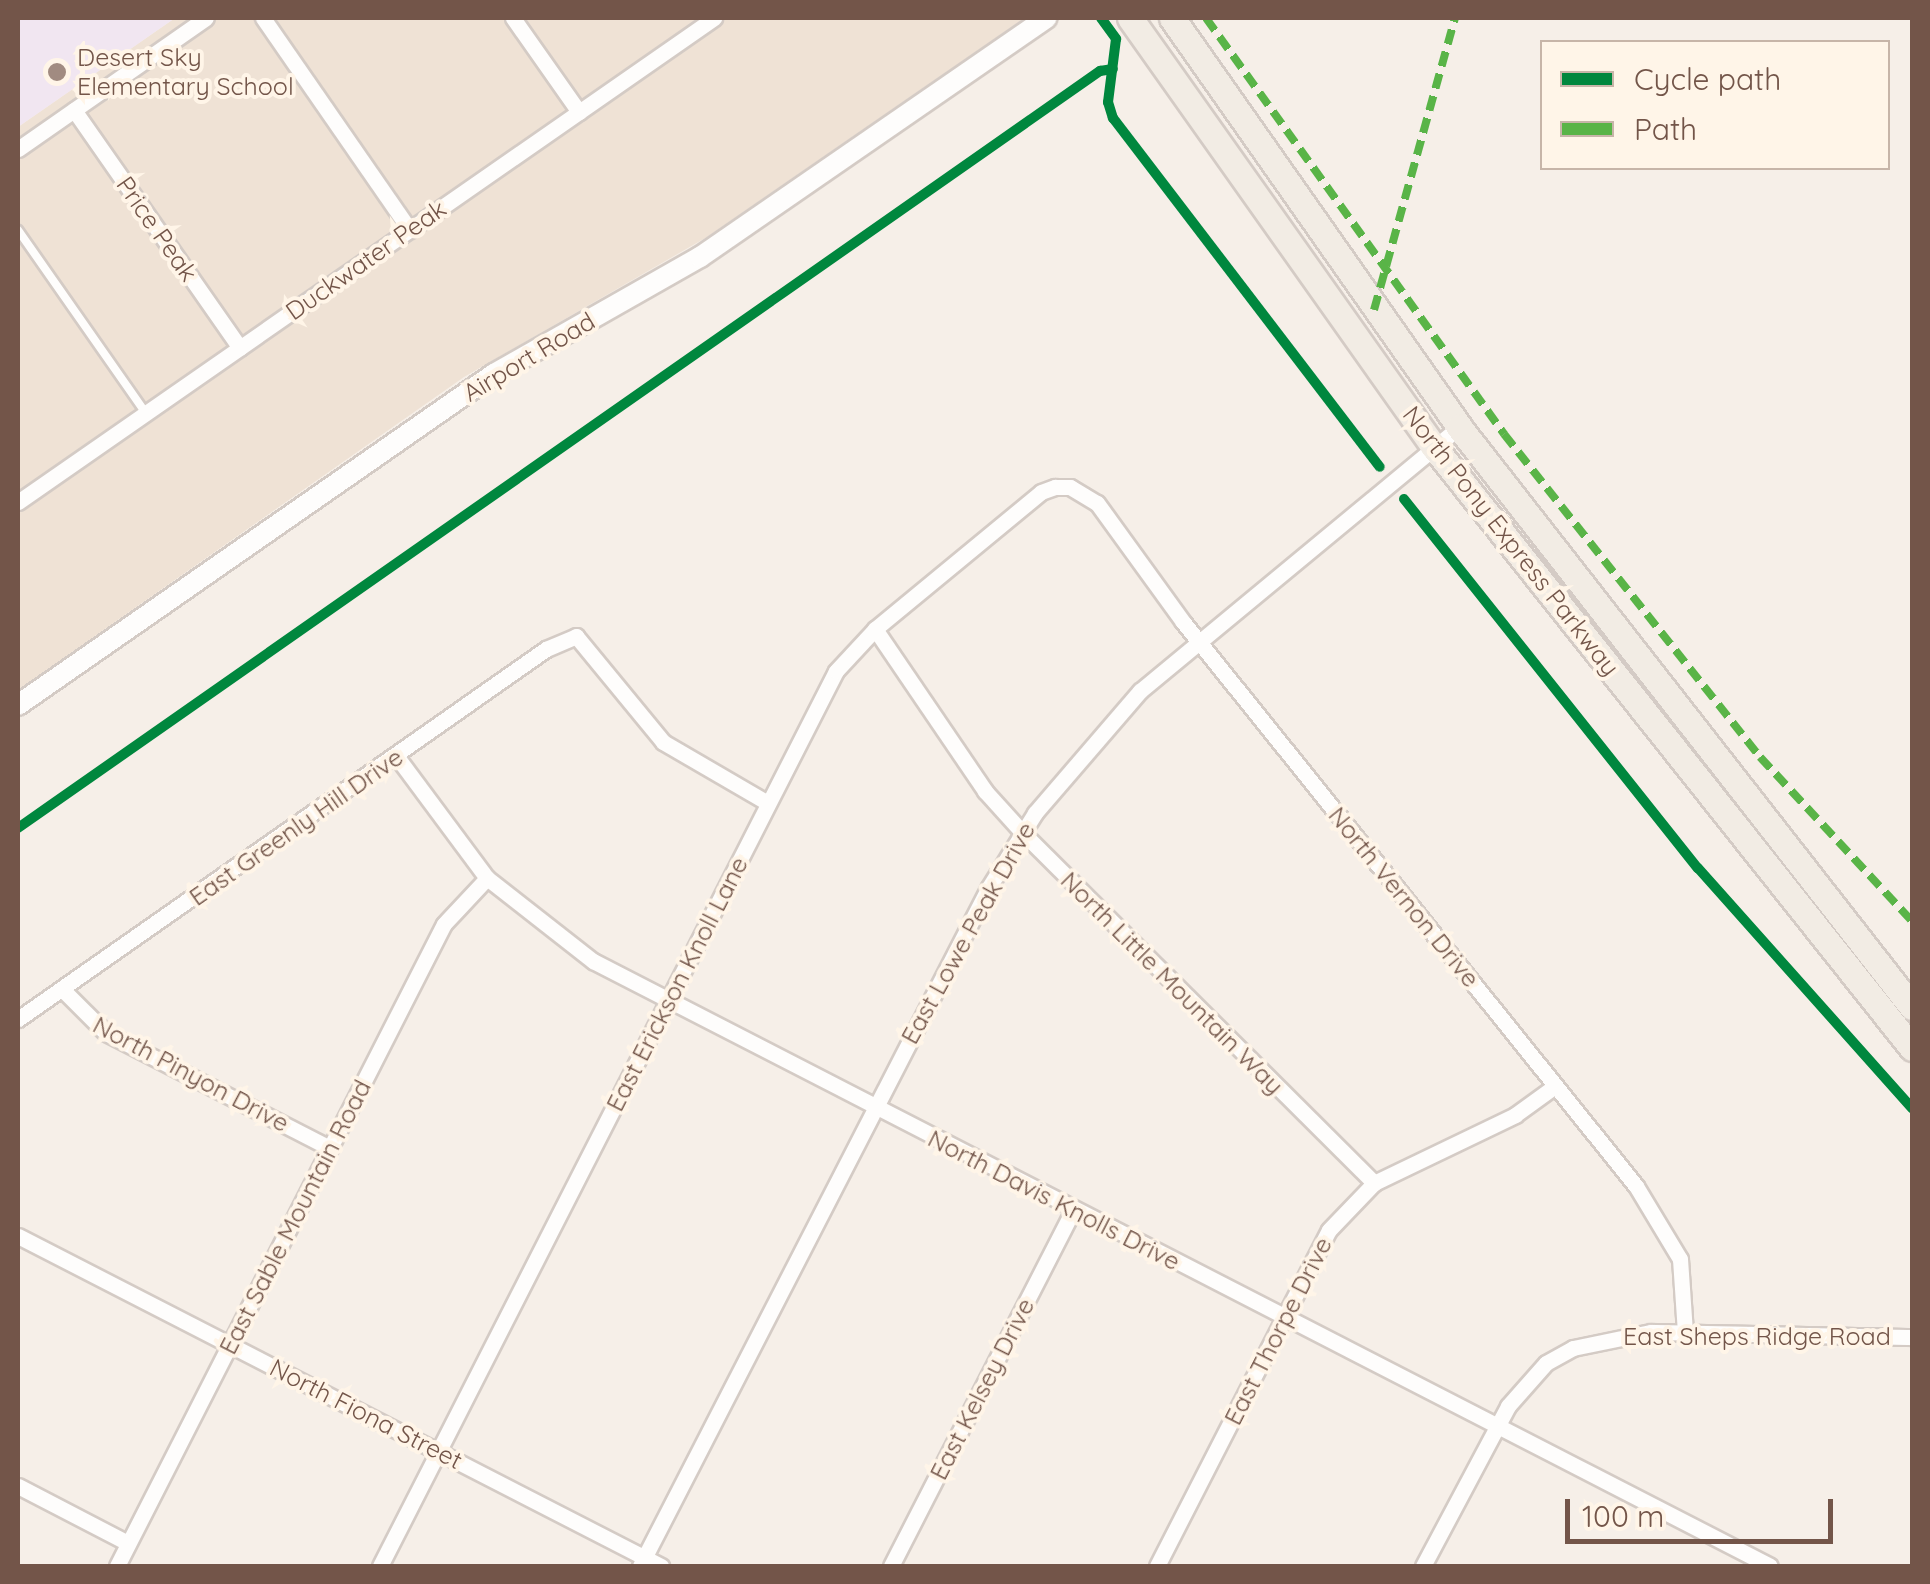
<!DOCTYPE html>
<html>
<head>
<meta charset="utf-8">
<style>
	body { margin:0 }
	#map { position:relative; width:1930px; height:1584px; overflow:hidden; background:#f6efe8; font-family:Quicksand,sans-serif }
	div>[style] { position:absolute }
	.residential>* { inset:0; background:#efe2d5 }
	.education>* { inset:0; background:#f1e6f1 }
	.roads { filter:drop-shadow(2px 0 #d4cbc5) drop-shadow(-2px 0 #d4cbc5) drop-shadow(0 2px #d4cbc5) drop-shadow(0 -2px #d4cbc5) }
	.service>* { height:8px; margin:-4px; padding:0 4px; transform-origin:4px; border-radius:4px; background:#fefdfc }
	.minor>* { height:15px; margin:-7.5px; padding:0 7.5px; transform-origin:7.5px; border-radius:7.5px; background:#fefdfc }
	.tertiary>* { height:20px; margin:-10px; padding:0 10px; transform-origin:10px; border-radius:10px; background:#fefdfc }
	.primary>* { height:25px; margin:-12.5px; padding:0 12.5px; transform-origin:12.5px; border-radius:12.5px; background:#f2ece4 }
	.quiet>* { height:8px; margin-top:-4px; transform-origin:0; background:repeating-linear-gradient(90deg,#59b447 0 15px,transparent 0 23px) }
	.cycleway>* { height:10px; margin:-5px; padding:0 5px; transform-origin:5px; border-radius:5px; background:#00873e }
	.dots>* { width:28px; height:28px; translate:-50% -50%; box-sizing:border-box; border:5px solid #fff5e8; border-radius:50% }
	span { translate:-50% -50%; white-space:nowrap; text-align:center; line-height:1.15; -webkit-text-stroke:8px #fff5e8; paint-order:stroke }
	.poi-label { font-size:25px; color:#735549 }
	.left { translate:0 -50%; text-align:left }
	.street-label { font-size:25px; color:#735549 }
	.frame { position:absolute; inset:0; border:20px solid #735549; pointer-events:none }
	.legend { position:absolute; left:1540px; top:40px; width:350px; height:130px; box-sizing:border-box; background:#fff5e8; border:2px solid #c7b5a8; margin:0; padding:12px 18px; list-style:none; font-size:30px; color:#735549 }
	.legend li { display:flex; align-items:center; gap:20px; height:50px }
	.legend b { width:50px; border:2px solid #c7b5a8 }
	.scale { position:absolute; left:1565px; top:1499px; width:268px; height:45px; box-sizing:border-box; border:5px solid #735549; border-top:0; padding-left:12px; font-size:30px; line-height:35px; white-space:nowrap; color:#735549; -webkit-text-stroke:8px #fff5e8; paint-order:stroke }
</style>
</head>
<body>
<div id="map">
	<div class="residential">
		<i style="clip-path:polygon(175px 18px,1025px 18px,707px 237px,464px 377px,18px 690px,18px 127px)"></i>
	</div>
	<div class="education">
		<i style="clip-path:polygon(18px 18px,175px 18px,18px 127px)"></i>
	</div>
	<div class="roads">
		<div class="service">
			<i style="left:18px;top:230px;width:222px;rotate:55.1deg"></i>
		</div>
		<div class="minor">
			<i style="left:263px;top:18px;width:258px;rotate:55.3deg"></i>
			<i style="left:513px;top:18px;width:115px;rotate:54.9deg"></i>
			<i style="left:74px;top:110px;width:290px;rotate:55.1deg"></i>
			<i style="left:18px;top:149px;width:229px;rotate:-34.9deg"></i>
			<i style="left:18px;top:502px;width:848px;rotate:-34.81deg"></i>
			<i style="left:875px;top:629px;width:196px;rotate:55.8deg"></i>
			<i style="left:985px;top:791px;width:57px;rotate:47.9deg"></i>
			<i style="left:1023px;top:833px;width:496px;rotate:44.9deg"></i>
			<i style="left:397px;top:757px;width:151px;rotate:53.4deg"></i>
			<i style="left:487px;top:878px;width:135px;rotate:38.1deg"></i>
			<i style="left:593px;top:961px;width:1323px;rotate:27.2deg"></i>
			<i style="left:62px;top:989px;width:62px;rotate:45deg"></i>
			<i style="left:106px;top:1033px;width:252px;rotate:27.2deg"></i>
			<i style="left:18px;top:1019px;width:645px;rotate:-35.02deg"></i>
			<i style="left:546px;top:649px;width:33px;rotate:-23deg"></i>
			<i style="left:576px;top:636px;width:137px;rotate:50.6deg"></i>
			<i style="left:663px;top:742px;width:121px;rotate:30.2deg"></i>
			<i style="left:18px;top:1236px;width:723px;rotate:27.17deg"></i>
			<i style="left:18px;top:1486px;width:124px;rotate:27.4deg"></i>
			<i style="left:117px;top:1566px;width:720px;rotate:-63.01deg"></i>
			<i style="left:444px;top:924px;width:63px;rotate:-46.9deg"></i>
			<i style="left:380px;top:1566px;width:1004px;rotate:-63deg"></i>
			<i style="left:836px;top:671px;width:57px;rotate:-47.1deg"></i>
			<i style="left:875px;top:629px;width:215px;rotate:-39.5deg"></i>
			<i style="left:1041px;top:492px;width:15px;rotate:-20deg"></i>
			<i style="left:1055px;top:487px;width:15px"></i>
			<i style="left:1070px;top:487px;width:31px;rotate:31deg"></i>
			<i style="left:1097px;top:503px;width:147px;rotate:54.1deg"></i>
			<i style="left:1183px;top:622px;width:723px;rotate:51.23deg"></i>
			<i style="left:1636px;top:1186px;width:85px;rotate:58.9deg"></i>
			<i style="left:1680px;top:1259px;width:73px;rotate:86.1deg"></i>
			<i style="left:640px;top:1566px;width:763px;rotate:-62.8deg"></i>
			<i style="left:989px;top:887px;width:87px;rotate:-58.1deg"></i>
			<i style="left:1035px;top:813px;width:161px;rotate:-49.3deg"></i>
			<i style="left:1140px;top:691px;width:414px;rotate:-39.6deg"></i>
			<i style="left:891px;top:1566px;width:399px;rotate:-62.9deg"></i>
			<i style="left:1157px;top:1566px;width:377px;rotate:-62.9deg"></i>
			<i style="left:1329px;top:1230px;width:65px;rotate:-46.2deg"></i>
			<i style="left:1374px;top:1183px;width:157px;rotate:-25.7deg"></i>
			<i style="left:1515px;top:1115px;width:49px;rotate:-35.9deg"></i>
			<i style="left:1423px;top:1566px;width:181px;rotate:-62deg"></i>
			<i style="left:1508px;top:1406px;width:57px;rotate:-48.5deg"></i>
			<i style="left:1546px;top:1363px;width:31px;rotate:-29deg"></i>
			<i style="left:1573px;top:1348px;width:80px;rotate:-11.6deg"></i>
			<i style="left:1651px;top:1332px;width:261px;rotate:1.1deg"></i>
		</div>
		<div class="tertiary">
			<i style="left:18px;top:705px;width:580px;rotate:-34.81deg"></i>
			<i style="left:494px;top:374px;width:237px;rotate:-29.6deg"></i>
			<i style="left:700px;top:257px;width:421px;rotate:-34.6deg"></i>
		</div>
		<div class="primary">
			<i style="left:1130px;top:18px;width:526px;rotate:54.68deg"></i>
			<i style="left:1434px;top:447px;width:768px;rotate:51.5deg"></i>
			<i style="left:1172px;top:18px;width:500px;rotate:54.9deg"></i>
			<i style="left:1459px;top:427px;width:736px;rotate:52.01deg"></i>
		</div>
	</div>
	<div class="quiet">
		<i style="left:1206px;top:18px;width:512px;rotate:54.38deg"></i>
		<i style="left:1504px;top:434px;width:412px;rotate:51.6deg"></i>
		<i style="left:1760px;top:757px;width:224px;rotate:47.2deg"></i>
		<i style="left:1374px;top:310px;width:303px;rotate:-74.5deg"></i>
	</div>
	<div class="cycleway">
		<i style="left:1101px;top:18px;width:26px;rotate:54deg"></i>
		<i style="left:1116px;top:39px;width:64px;rotate:97.2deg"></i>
		<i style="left:1108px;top:102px;width:17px;rotate:73deg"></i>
		<i style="left:1113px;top:118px;width:439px;rotate:52.6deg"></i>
		<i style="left:1404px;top:499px;width:472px;rotate:51.5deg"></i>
		<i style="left:1698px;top:868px;width:322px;rotate:48.3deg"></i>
		<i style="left:18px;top:828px;width:1321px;rotate:-34.98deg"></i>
		<i style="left:1100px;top:71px;width:13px;rotate:-9deg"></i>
	</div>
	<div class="dots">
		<i style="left:57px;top:72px;background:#a18b81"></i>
	</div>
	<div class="poi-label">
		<span class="left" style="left:77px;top:72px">Desert Sky<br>Elementary School</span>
	</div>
	<div class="street-label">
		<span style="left:157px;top:229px;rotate:55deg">Price Peak</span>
		<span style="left:366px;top:260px;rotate:-35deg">Duckwater Peak</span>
		<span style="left:529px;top:357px;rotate:-31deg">Airport Road</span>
		<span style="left:1511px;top:541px;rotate:52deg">North Pony Express Parkway</span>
		<span style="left:296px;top:827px;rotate:-35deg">East Greenly Hill Drive</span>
		<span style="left:1404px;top:897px;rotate:51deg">North Vernon Drive</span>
		<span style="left:968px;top:933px;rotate:-61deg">East Lowe Peak Drive</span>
		<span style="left:1172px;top:983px;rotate:45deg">North Little Mountain Way</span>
		<span style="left:677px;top:984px;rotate:-63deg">East Erickson Knoll Lane</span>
		<span style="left:191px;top:1074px;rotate:28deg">North Pinyon Drive</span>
		<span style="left:1054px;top:1200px;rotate:27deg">North Davis Knolls Drive</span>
		<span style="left:295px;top:1217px;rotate:-63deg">East Sable Mountain Road</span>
		<span style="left:1278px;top:1331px;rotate:-63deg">East Thorpe Drive</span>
		<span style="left:1757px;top:1336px">East Sheps Ridge Road</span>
		<span style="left:982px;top:1389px;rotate:-63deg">East Kelsey Drive</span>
		<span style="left:366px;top:1414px;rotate:27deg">North Fiona Street</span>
	</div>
	<div class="frame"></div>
	<ul class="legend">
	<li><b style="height:12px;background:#00873e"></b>Cycle path</li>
	<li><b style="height:12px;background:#59b447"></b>Path</li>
	</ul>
	<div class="scale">100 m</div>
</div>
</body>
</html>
